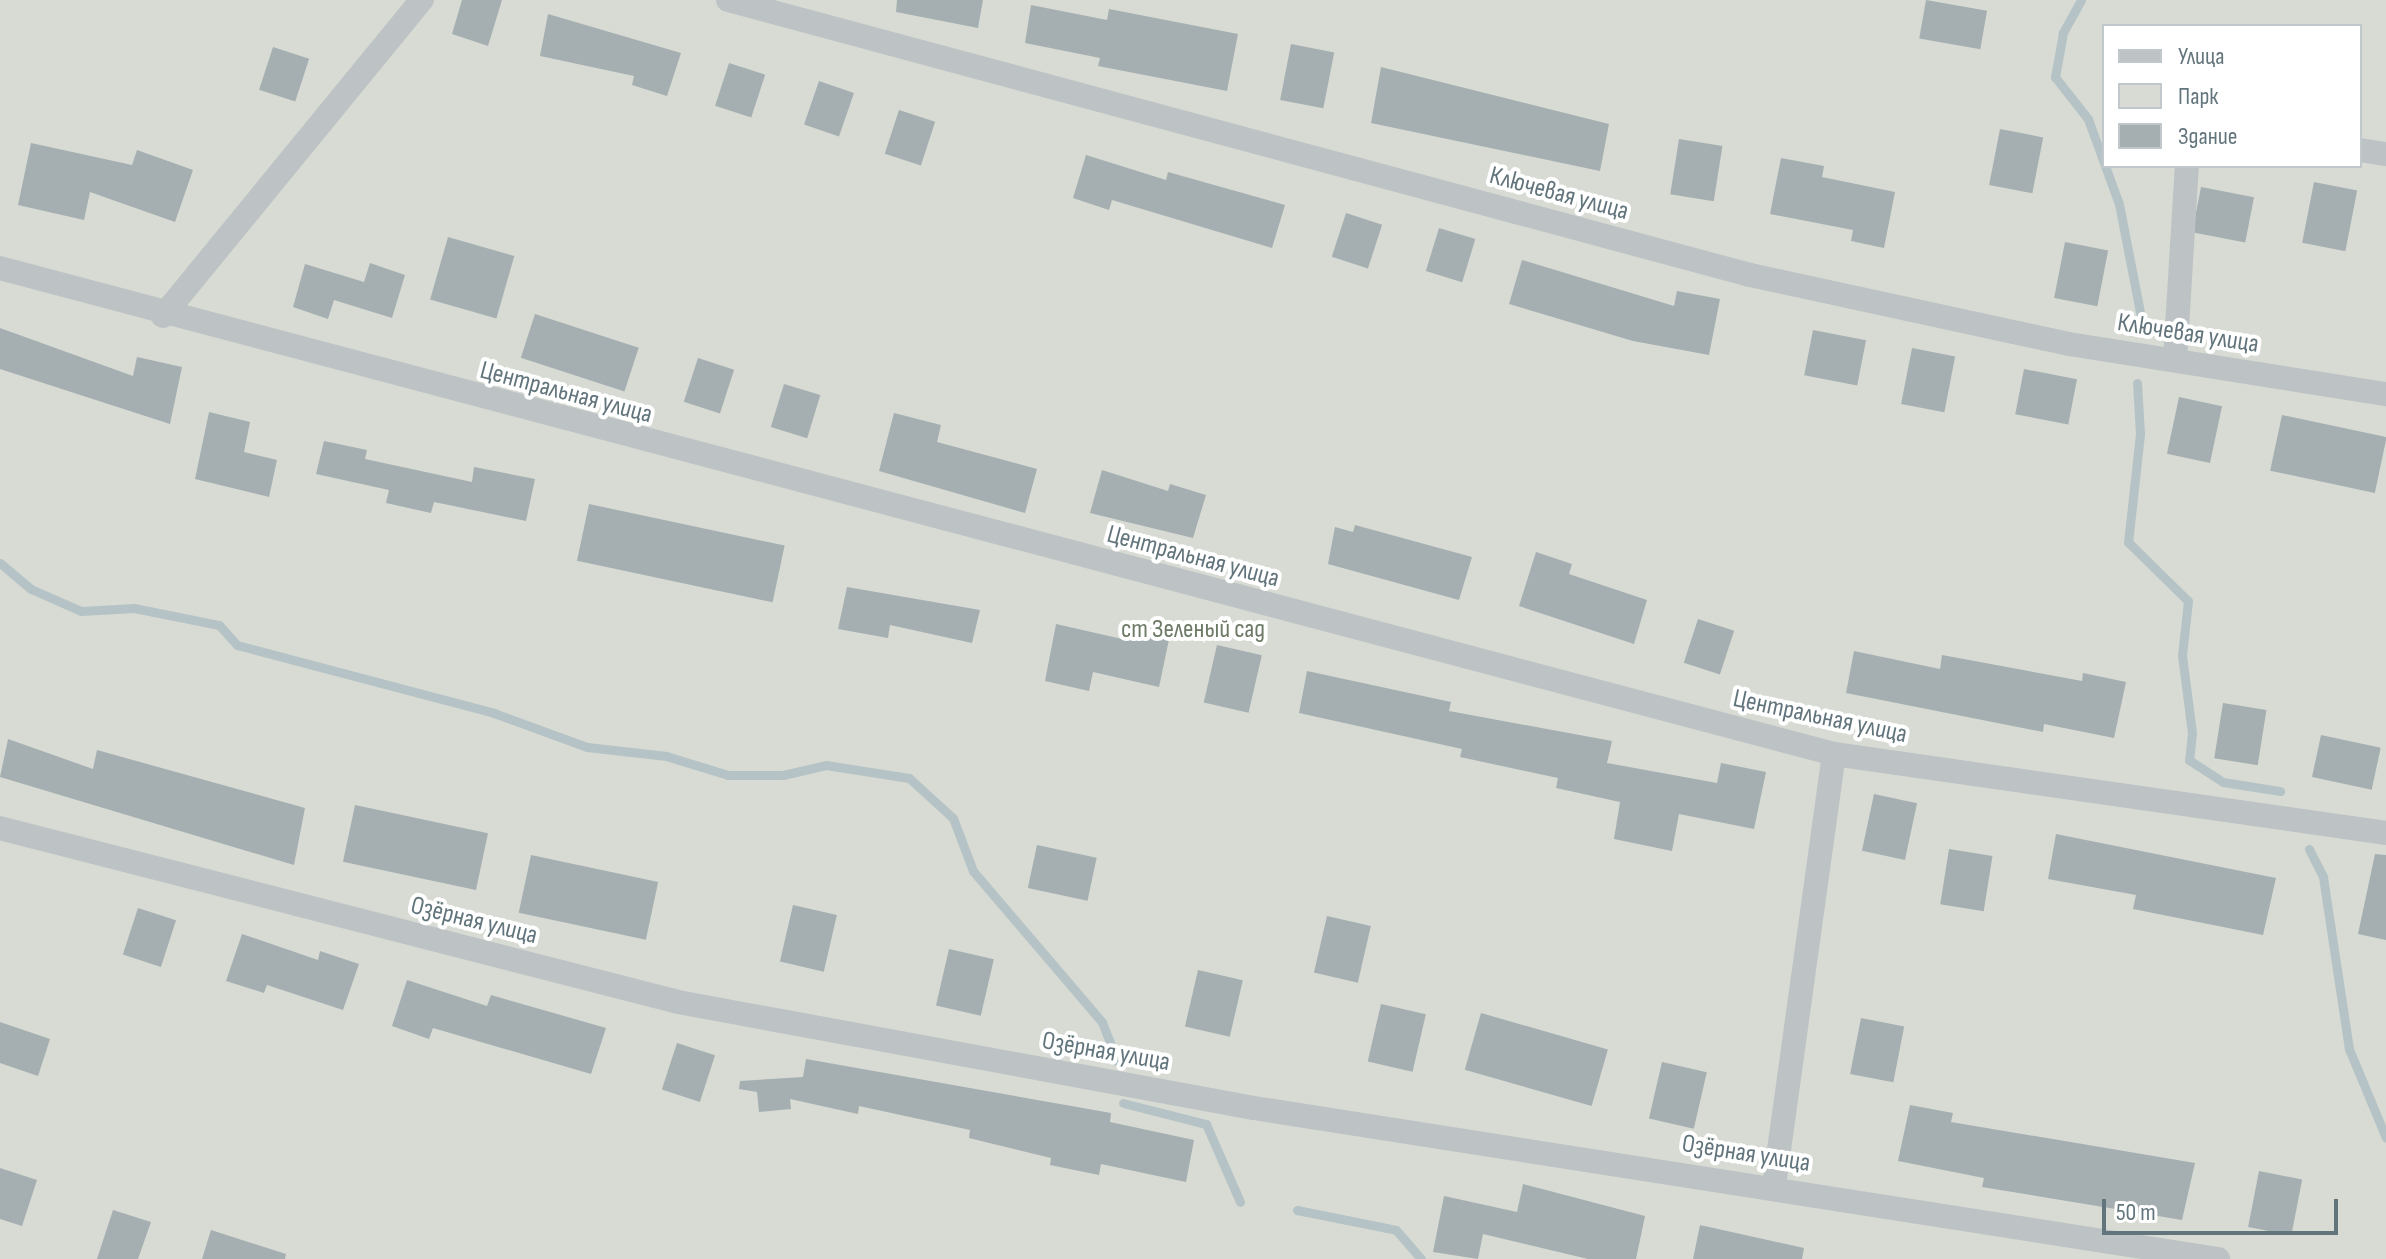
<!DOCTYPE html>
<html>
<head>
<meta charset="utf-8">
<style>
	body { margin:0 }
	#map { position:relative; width:2386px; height:1259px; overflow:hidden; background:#f6f6f3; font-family:"Sofia Sans Condensed",sans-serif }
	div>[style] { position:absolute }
	.green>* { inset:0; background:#d7dbd3 }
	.stream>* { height:9px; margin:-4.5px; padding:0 4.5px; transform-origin:4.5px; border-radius:4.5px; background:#b6c3c6 }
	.building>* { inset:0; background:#a5afb2; transform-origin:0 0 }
	.street>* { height:24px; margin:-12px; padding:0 12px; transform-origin:12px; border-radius:12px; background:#bdc3c5 }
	span { translate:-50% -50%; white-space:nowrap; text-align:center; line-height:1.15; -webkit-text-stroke:8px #fff; paint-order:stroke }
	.street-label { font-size:26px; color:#63757c }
	.park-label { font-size:26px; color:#6d7a66 }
	.legend { position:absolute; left:2102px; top:24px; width:260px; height:144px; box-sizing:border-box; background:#fff; border:2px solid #c1c8cb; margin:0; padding:10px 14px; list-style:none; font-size:24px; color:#63757c }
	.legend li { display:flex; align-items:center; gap:16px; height:40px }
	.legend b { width:40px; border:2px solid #c1c8cb }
	.scale { position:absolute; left:2102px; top:1199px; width:236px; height:36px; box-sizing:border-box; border:4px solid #63757c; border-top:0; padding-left:10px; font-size:24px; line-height:28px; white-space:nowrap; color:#63757c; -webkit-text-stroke:6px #fff; paint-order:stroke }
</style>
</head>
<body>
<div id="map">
	<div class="green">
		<i style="clip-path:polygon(evenodd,0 0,2386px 0,2386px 1259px,0 1259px,0 0,2104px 26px,2360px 26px,2360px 166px,2104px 166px,2104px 26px)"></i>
	</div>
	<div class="stream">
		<i style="left:2081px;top:0;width:38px;rotate:119deg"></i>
		<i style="left:2063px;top:33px;width:45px;rotate:100.3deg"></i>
		<i style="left:2055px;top:77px;width:53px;rotate:51.8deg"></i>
		<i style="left:2088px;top:119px;width:90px;rotate:70deg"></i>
		<i style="left:2119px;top:204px;width:125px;rotate:79deg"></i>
		<i style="left:2137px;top:383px;width:51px;rotate:86.6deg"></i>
		<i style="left:2140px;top:434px;width:109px;rotate:96.3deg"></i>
		<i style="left:2128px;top:542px;width:84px;rotate:44.5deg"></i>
		<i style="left:2188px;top:601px;width:54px;rotate:96.3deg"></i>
		<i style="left:2182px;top:655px;width:79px;rotate:82.7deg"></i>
		<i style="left:2192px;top:733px;width:27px;rotate:96deg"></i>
		<i style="left:2189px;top:760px;width:40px;rotate:32.9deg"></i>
		<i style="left:2223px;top:782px;width:58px;rotate:9deg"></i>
		<i style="left:0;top:563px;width:40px;rotate:40deg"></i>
		<i style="left:31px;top:589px;width:55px;rotate:23.7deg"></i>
		<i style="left:81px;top:611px;width:53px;rotate:-3.2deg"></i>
		<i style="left:134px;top:608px;width:87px;rotate:11.3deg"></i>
		<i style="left:219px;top:625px;width:27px;rotate:48deg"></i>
		<i style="left:237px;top:645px;width:266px;rotate:14.8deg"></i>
		<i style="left:494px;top:713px;width:99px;rotate:20.1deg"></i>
		<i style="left:587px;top:747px;width:80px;rotate:6.5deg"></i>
		<i style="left:666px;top:756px;width:65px;rotate:17deg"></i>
		<i style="left:728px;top:775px;width:55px"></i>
		<i style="left:783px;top:775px;width:44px;rotate:-13.1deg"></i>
		<i style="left:826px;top:765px;width:84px;rotate:8.9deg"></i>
		<i style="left:909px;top:778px;width:59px;rotate:42.3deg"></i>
		<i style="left:953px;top:818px;width:57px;rotate:69.3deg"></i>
		<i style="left:973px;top:871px;width:199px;rotate:49.5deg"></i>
		<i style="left:1102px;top:1022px;width:42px;rotate:69deg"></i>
		<i style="left:2309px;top:849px;width:31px;rotate:63deg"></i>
		<i style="left:2323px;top:877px;width:174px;rotate:81.4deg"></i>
		<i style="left:2349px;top:1049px;width:96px;rotate:67.4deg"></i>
		<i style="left:1123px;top:1103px;width:86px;rotate:14.2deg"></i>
		<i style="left:1206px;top:1124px;width:85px;rotate:66.4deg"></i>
		<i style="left:1297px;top:1210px;width:101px;rotate:11.4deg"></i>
		<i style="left:1396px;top:1230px;width:38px;rotate:49deg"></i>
	</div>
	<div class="building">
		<i style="clip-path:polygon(462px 0,502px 0,488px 46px,452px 34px)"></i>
		<i style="clip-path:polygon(897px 0,983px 0,978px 28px,896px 12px)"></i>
		<i style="left:1926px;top:0;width:62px;height:39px;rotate:10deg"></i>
		<i style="clip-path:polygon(1031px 5px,1107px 20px,1109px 9px,1238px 34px,1227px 91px,1098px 66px,1100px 58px,1025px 43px)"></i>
		<i style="clip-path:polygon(548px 14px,681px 53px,667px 96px,632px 85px,634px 76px,540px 56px)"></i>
		<i style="left:1291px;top:44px;width:44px;height:57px;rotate:11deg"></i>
		<i style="left:273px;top:47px;width:38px;height:45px;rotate:18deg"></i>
		<i style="left:729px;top:63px;width:38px;height:45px;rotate:18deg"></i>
		<i style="clip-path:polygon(1381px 67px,1609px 124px,1600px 171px,1371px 123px)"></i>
		<i style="left:819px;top:81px;width:37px;height:46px;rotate:19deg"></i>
		<i style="left:899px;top:110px;width:38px;height:46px;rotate:18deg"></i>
		<i style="left:2000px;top:129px;width:44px;height:57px;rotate:11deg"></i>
		<i style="left:1679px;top:139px;width:44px;height:56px;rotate:9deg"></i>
		<i style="clip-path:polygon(31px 143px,132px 165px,137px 150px,193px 170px,175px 222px,90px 192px,84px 220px,18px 205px)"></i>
		<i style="clip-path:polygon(1086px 155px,1166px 180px,1168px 172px,1285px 205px,1272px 248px,1112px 200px,1109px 210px,1073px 198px)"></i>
		<i style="clip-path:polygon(1781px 158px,1824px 166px,1822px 177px,1895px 192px,1884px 248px,1851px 241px,1853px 230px,1770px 214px)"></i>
		<i style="left:2314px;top:182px;width:44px;height:62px;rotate:11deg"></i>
		<i style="left:2201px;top:187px;width:54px;height:46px;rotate:11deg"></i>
		<i style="left:1346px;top:213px;width:38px;height:46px;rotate:18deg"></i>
		<i style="left:1439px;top:228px;width:38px;height:45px;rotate:17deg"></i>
		<i style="left:448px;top:237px;width:69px;height:65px;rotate:16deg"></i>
		<i style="left:2065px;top:242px;width:44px;height:57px;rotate:11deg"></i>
		<i style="clip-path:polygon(1522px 260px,1674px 306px,1677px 291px,1720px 299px,1709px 355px,1633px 341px,1509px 304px)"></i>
		<i style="clip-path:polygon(370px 263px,405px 275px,392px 318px,334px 300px,328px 319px,293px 307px,305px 264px,364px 282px)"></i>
		<i style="left:535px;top:314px;width:109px;height:46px;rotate:18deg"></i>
		<i style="clip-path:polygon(0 328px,133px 376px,137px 357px,182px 367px,170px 424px,0 369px)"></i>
		<i style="left:1813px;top:330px;width:54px;height:46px;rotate:11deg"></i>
		<i style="left:1912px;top:348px;width:44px;height:57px;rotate:11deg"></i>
		<i style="left:698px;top:358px;width:38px;height:46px;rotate:18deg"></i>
		<i style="left:2024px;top:369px;width:54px;height:46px;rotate:11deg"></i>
		<i style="left:784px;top:384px;width:38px;height:45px;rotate:17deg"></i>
		<i style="left:2179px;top:397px;width:44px;height:58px;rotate:12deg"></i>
		<i style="clip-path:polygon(209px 412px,250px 422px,244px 452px,277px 460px,269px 497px,195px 479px)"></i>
		<i style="clip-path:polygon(894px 413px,941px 425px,937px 442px,1037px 469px,1025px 513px,879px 471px)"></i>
		<i style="left:2282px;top:415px;width:107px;height:57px;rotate:12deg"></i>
		<i style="clip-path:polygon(324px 441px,367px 450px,365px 459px,472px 482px,474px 467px,535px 479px,526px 521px,434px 502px,431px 513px,386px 503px,389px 490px,316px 474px)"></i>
		<i style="clip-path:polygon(1102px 470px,1168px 491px,1170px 484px,1206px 495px,1193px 538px,1090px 513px)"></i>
		<i style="left:589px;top:504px;width:200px;height:58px;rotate:12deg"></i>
		<i style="clip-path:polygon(1355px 525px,1472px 557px,1459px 600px,1328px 564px,1335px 527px,1353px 532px)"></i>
		<i style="clip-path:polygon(1536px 552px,1572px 564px,1569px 574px,1647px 600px,1634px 644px,1519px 606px)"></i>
		<i style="clip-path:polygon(847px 587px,980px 610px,972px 643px,890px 625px,888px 638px,838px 629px)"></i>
		<i style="left:1698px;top:619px;width:38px;height:46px;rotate:18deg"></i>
		<i style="clip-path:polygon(1126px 620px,1171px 630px,1159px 687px,1093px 672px,1089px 691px,1045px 681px,1056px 624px,1122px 639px)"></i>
		<i style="left:1217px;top:645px;width:46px;height:59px;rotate:13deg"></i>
		<i style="clip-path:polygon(1854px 651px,1940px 669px,1942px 655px,2082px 681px,2083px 673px,2126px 682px,2114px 738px,2044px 724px,2043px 732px,1846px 693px)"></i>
		<i style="clip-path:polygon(1307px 671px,1451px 702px,1449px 711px,1612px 741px,1607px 763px,1717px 783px,1721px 763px,1766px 772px,1754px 829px,1679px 814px,1672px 851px,1614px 839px,1620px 802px,1556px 788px,1558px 778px,1460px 757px,1462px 749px,1299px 713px)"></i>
		<i style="left:2223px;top:703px;width:44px;height:56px;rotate:9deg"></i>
		<i style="left:2321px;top:735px;width:61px;height:43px;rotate:12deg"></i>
		<i style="clip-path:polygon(8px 739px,93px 769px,97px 750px,305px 808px,294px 865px,0 777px)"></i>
		<i style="left:1874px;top:794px;width:44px;height:58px;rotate:12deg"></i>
		<i style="left:355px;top:805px;width:136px;height:58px;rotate:12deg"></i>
		<i style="clip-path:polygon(2056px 834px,2276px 878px,2263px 935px,2133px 909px,2136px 895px,2048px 879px)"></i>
		<i style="left:1037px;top:845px;width:61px;height:44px;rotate:12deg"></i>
		<i style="left:1949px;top:849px;width:44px;height:56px;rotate:9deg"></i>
		<i style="clip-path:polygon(2375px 854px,2386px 855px,2386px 940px,2358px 934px)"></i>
		<i style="left:531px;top:855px;width:130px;height:59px;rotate:12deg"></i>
		<i style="left:793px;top:905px;width:45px;height:58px;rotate:13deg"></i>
		<i style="left:138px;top:908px;width:40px;height:49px;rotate:18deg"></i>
		<i style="left:1327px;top:916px;width:45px;height:58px;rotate:13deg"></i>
		<i style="clip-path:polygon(242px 934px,318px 960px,320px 951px,359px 964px,343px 1010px,267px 985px,264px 993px,226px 981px)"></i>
		<i style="left:949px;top:949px;width:46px;height:58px;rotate:13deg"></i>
		<i style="left:1198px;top:970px;width:46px;height:58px;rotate:13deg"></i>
		<i style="clip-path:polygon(407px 980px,487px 1006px,491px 995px,606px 1028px,591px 1074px,433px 1028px,429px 1039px,392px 1026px)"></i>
		<i style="left:1381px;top:1004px;width:46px;height:59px;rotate:13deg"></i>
		<i style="left:1481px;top:1013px;width:132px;height:59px;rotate:16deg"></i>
		<i style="left:1861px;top:1018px;width:44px;height:57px;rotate:11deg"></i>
		<i style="clip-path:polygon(0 1022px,50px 1039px,38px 1076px,0 1063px)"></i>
		<i style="left:677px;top:1043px;width:40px;height:49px;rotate:18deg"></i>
		<i style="clip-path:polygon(806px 1059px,1111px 1113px,1110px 1122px,1194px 1140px,1186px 1182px,1101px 1164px,1099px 1175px,1050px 1165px,1051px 1158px,969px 1138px,970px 1130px,859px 1106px,858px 1114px,790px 1099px,791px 1109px,759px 1112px,757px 1092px,739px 1089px,740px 1081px,803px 1077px)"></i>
		<i style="left:1662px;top:1062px;width:46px;height:58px;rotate:13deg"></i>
		<i style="clip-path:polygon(1910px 1105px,1953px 1113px,1951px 1122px,2195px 1163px,2182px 1220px,1982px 1187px,1984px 1178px,1898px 1161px)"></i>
		<i style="clip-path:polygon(0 1168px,37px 1180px,22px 1226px,0 1219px)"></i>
		<i style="left:2259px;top:1171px;width:44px;height:57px;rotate:11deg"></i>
		<i style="clip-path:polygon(1523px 1184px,1645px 1216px,1636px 1259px,1588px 1259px,1483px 1234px,1478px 1259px,1433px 1252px,1444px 1196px,1517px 1212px)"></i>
		<i style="clip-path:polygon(113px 1210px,151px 1222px,138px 1259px,97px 1259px)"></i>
		<i style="clip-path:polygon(1700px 1225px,1804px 1248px,1802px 1259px,1693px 1259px)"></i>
		<i style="clip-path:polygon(211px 1230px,286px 1254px,285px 1259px,202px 1259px)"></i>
	</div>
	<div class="street">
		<i style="left:728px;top:0;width:1058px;rotate:15.06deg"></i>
		<i style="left:1750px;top:275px;width:326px;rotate:12.2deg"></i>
		<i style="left:2069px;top:344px;width:321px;rotate:9deg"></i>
		<i style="left:2360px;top:150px;width:26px;rotate:9deg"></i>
		<i style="left:0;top:268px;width:1897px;rotate:14.84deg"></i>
		<i style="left:1834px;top:754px;width:558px;rotate:8.14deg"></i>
		<i style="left:163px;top:316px;width:409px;rotate:-50.7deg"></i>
		<i style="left:2175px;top:360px;width:194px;rotate:-86.5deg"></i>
		<i style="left:0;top:828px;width:700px;rotate:14.39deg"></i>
		<i style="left:678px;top:1002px;width:586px;rotate:10.43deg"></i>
		<i style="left:1254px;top:1108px;width:976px;rotate:8.9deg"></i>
		<i style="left:1774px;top:1186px;width:436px;rotate:-82.1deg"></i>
	</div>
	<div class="street-label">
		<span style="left:1559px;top:194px;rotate:15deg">Ключевая улица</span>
		<span style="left:2188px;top:334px;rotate:9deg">Ключевая улица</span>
		<span style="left:566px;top:393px;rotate:15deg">Центральная улица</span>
		<span style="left:1193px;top:557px;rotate:15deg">Центральная улица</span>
		<span style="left:1820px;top:717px;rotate:12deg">Центральная улица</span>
		<span style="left:474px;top:921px;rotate:14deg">Озёрная улица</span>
		<span style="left:1106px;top:1052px;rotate:10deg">Озёрная улица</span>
		<span style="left:1746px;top:1154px;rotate:9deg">Озёрная улица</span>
	</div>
	<div class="park-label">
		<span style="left:1193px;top:630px">ст Зеленый сад</span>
	</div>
	<ul class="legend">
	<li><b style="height:10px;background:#bdc3c5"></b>Улица</li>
	<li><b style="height:22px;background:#d7dbd3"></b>Парк</li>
	<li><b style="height:22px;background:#a5afb2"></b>Здание</li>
	</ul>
	<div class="scale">50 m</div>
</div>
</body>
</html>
